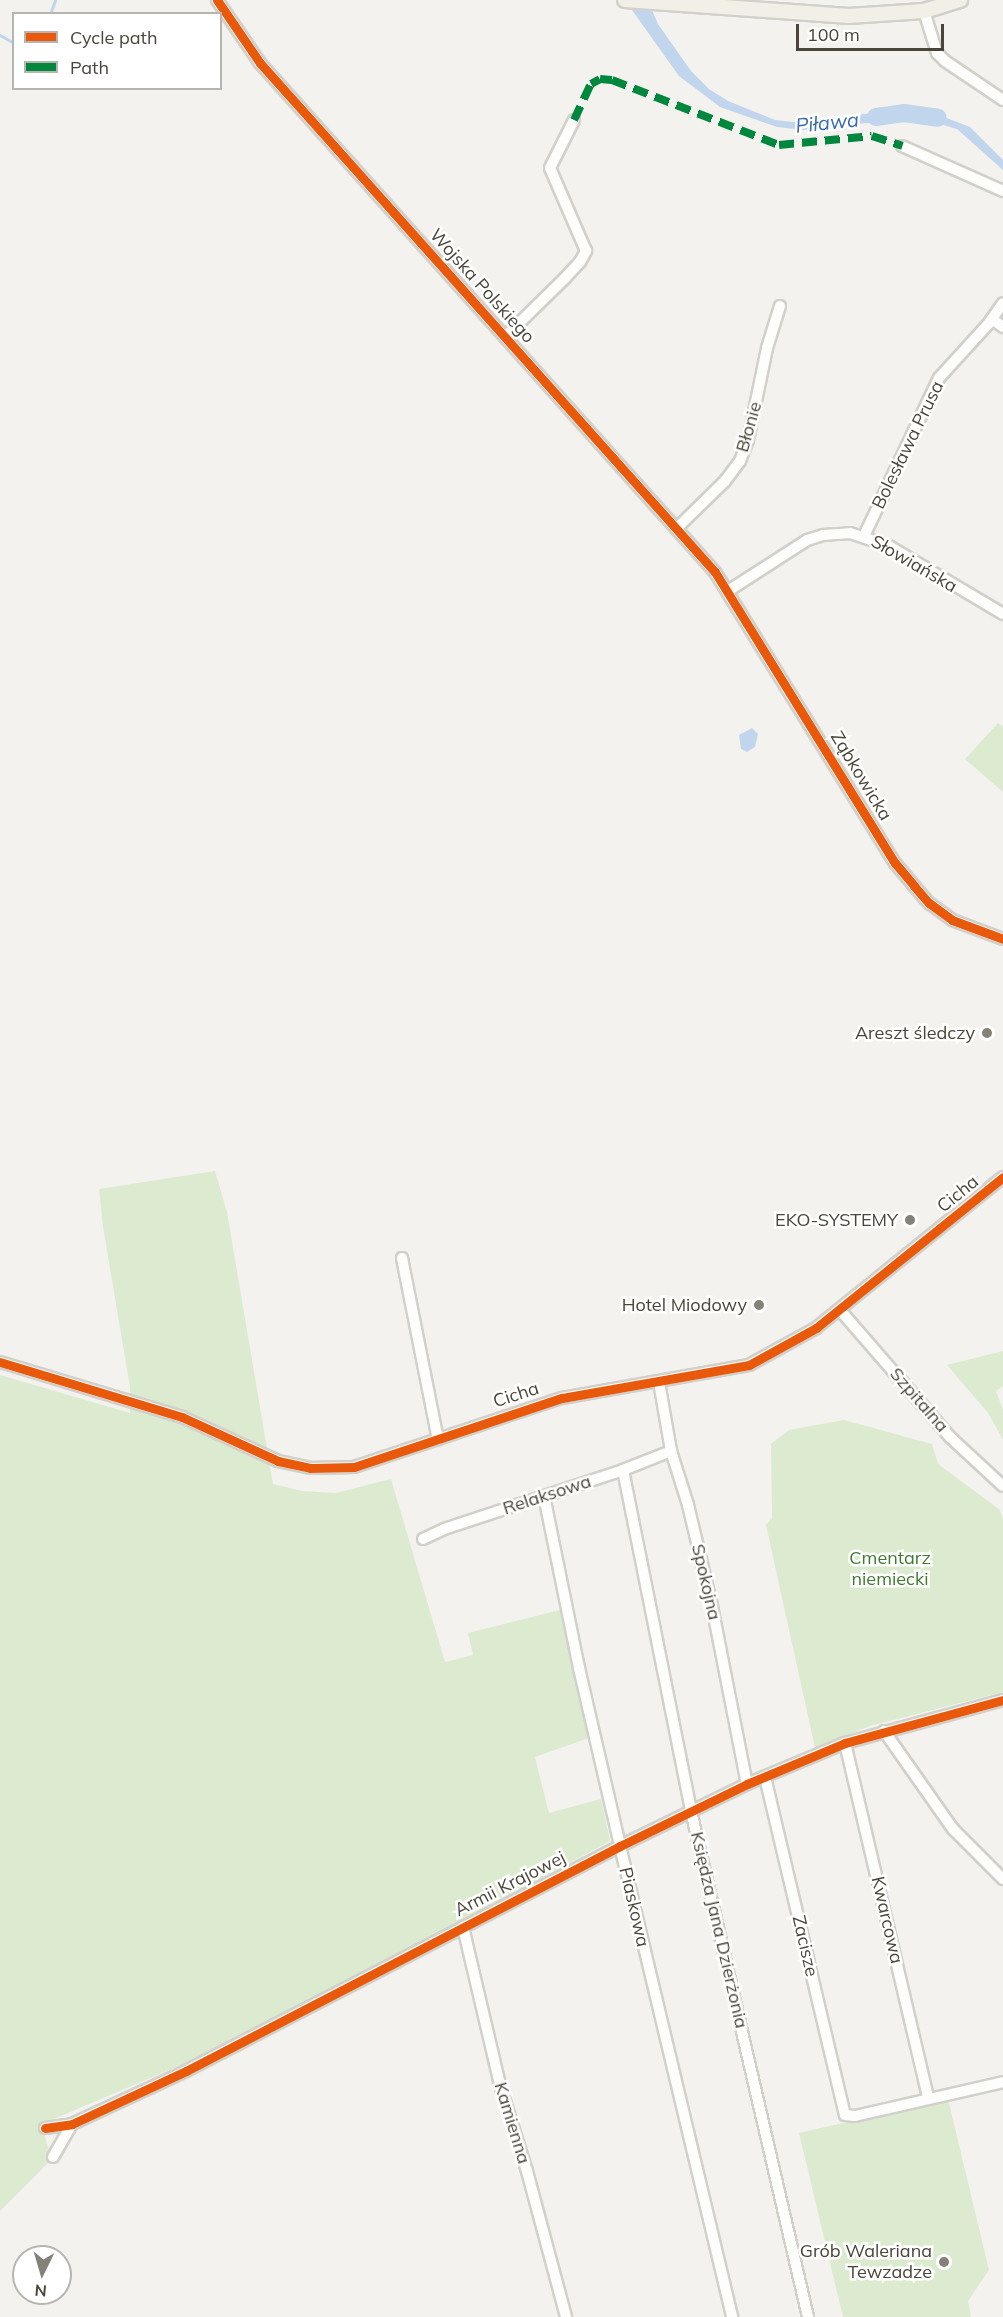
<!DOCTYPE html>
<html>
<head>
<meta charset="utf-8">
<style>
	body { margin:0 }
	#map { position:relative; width:1003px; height:2317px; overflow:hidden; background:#f3f2ee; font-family:Mulish,sans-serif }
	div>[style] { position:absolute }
	.green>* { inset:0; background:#dcebd0 }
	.water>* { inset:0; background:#c1d5ed }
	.stream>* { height:3px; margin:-1.5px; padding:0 1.5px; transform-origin:1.5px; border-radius:1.5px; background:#c1d5ed }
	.river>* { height:18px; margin:-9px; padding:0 9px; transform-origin:9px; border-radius:9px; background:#c1d5ed }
	.roads { filter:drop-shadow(2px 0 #d1d0cb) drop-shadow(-2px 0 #d1d0cb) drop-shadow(0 2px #d1d0cb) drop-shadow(0 -2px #d1d0cb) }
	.minor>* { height:10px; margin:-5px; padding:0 5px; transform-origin:5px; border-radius:5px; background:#fdfdfc }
	.major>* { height:14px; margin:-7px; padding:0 7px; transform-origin:7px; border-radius:7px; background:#f1efe6 }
	.quiet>* { height:8px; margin-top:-4px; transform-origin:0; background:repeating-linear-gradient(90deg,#00873e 0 15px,transparent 0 23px) }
	.cycleway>* { height:9px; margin:-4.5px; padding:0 4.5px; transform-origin:4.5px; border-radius:4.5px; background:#e8590c }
	.dots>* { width:16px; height:16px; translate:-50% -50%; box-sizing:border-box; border:3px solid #fff; border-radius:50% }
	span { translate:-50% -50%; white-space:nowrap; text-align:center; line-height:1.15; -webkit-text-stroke:5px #fff; paint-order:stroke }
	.street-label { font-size:18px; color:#494539 }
	.poi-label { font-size:18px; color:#494539 }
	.right { translate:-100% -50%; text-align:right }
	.park-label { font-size:18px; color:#40782f }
	.water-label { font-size:20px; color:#386baf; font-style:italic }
	.legend { position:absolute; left:12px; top:12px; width:210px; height:78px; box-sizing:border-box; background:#fff; border:2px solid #b6b5b0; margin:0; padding:8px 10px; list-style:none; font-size:18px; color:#494539 }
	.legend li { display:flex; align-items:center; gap:12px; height:30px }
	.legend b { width:30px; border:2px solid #b6b5b0 }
	.north { position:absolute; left:12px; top:2245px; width:60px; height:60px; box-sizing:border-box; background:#fff; border:2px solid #b6b5b0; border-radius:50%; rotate:185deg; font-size:16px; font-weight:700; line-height:24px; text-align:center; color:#494539 }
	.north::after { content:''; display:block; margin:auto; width:21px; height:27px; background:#848278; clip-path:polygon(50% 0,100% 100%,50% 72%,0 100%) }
	.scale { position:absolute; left:796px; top:24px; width:148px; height:27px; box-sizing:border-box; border:3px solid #494539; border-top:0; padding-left:8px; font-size:18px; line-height:21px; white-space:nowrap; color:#494539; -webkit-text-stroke:4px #fff; paint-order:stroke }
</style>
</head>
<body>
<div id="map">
	<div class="green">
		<i style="clip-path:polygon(998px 723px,1003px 727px,1003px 792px,965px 759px)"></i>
		<i style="clip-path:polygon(215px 1171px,227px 1212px,273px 1484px,302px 1491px,336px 1493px,391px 1479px,445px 1662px,473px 1655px,468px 1633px,560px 1610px,589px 1738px,535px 1757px,549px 1813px,601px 1799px,610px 1841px,451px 1927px,181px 2065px,42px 2124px,50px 2156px,48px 2163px,0 2211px,0 1375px,130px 1413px,130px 1387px,103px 1227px,99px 1189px)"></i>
		<i style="clip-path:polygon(1003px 1351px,1003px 1386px,996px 1391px,1003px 1410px,1003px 1440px,988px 1413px,947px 1365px)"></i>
		<i style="clip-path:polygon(844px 1420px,932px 1444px,938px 1464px,1000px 1510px,1003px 1520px,1003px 1692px,870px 1726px,815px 1748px,766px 1525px,772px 1518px,771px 1444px,789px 1430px)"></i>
		<i style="clip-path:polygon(948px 2099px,989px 2270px,968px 2301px,971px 2317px,843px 2317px,799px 2133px)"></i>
	</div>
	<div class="water">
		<i style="clip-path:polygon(632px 10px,652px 10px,658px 24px,691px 71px,709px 89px,728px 101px,775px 120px,793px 122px,873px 113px,936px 114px,970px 127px,1003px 160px,1003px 170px,957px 129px,926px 120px,851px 124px,804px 130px,777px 127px,720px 107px,679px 76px)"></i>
		<i style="clip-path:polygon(752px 728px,758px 734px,755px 747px,747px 752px,741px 749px,739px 735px)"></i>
	</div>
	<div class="stream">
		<i style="left:50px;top:14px;width:15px;rotate:-70deg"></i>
		<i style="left:0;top:35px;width:16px;rotate:30deg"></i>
	</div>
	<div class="river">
		<i style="left:876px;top:117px;width:28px;rotate:-8deg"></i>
		<i style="left:904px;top:113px;width:34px;rotate:8deg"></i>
	</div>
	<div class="roads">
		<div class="minor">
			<i style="left:217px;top:0;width:76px;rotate:55.7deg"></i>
			<i style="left:260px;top:63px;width:683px;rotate:48.21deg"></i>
			<i style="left:715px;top:572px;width:342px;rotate:58.3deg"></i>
			<i style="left:895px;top:863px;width:30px;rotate:50deg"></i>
			<i style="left:914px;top:886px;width:23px;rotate:49deg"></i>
			<i style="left:929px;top:903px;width:29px;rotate:36deg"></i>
			<i style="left:952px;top:920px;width:54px;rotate:20.4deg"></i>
			<i style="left:924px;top:11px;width:44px;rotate:72.8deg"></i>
			<i style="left:937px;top:53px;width:11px;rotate:45deg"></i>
			<i style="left:945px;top:61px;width:70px;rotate:33.9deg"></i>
			<i style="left:902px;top:146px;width:111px;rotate:24deg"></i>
			<i style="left:992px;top:319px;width:14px;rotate:36deg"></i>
			<i style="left:506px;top:336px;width:83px;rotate:-44.5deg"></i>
			<i style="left:565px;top:278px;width:22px;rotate:-47deg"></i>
			<i style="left:580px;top:262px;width:13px;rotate:-61deg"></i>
			<i style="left:586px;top:251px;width:90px;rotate:-113.4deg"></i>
			<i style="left:550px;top:168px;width:54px;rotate:-63.4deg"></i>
			<i style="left:678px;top:527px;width:66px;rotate:-44.4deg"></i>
			<i style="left:725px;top:481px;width:25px;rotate:-53deg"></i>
			<i style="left:740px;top:461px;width:22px;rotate:-69deg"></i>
			<i style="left:748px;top:440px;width:94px;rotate:-78.3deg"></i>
			<i style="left:767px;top:348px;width:44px;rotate:-72.8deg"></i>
			<i style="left:864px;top:536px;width:175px;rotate:-64.6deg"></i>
			<i style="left:939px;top:378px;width:74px;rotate:-47.7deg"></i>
			<i style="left:989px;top:323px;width:24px;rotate:-55deg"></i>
			<i style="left:728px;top:591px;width:94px;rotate:-32.8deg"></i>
			<i style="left:807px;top:540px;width:17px;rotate:-17deg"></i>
			<i style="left:823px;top:535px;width:27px;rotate:-4deg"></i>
			<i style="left:850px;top:533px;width:41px;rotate:18.4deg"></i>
			<i style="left:889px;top:546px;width:133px;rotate:30.8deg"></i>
			<i style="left:402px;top:1258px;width:185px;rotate:78.8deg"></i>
			<i style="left:840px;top:1310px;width:168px;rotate:49.1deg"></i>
			<i style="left:950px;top:1437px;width:72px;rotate:42.8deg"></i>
			<i style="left:0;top:1362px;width:190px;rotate:16.8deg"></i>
			<i style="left:182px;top:1417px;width:106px;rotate:24.6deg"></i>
			<i style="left:278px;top:1461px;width:33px;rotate:12deg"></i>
			<i style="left:310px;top:1468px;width:44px;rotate:-1.3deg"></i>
			<i style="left:354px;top:1467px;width:219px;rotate:-18.4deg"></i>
			<i style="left:562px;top:1398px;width:190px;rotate:-10deg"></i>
			<i style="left:749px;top:1365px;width:77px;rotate:-28.9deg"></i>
			<i style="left:816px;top:1328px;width:240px;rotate:-38.9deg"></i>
			<i style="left:659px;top:1382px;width:70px;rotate:80.1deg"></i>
			<i style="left:671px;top:1451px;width:57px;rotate:72.5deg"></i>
			<i style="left:688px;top:1505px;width:104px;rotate:76.6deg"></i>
			<i style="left:712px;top:1606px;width:181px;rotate:78.9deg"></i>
			<i style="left:623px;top:1470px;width:348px;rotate:78.7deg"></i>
			<i style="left:691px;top:1811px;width:519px;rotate:76.98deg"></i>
			<i style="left:544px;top:1496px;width:176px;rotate:78.5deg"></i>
			<i style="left:579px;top:1668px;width:183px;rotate:77deg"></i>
			<i style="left:620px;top:1846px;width:484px;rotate:76.6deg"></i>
			<i style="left:423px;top:1539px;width:23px;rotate:-25deg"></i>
			<i style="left:444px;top:1529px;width:188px;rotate:-18.2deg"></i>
			<i style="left:623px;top:1470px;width:52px;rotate:-21.6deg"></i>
			<i style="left:884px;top:1731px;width:120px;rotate:54.9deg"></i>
			<i style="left:953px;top:1829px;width:71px;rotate:45deg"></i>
			<i style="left:845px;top:1743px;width:364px;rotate:76.8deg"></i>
			<i style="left:765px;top:1777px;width:347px;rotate:76.7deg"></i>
			<i style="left:845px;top:2115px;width:10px;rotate:6deg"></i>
			<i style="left:855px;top:2116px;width:152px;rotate:-12.9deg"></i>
			<i style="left:463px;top:1927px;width:162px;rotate:76.8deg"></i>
			<i style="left:500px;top:2085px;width:90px;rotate:72.6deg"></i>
			<i style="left:527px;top:2171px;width:151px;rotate:75deg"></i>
			<i style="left:45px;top:2128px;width:27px;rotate:-8deg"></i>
			<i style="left:72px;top:2124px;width:126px;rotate:-24.9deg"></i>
			<i style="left:186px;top:2071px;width:489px;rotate:-27.4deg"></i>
			<i style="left:620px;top:1846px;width:141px;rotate:-26deg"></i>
			<i style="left:747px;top:1784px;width:106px;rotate:-22.7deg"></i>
			<i style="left:845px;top:1743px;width:164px;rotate:-15.2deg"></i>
			<i style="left:53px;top:2157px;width:38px;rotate:-60deg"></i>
		</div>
		<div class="major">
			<i style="left:625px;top:0;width:225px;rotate:4.1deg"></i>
			<i style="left:849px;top:16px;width:75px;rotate:-3.8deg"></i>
			<i style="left:924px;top:11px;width:38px;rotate:-17deg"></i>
		</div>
	</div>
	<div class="quiet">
		<i style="left:574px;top:120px;width:40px;rotate:-65deg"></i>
		<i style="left:591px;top:84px;width:10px;rotate:-29deg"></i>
		<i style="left:600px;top:79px;width:12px;rotate:5deg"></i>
		<i style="left:612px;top:80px;width:179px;rotate:21.3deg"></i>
		<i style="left:779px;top:145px;width:93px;rotate:-5.5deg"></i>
		<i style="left:872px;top:136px;width:32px;rotate:18deg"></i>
	</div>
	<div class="cycleway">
		<i style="left:217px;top:0;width:76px;rotate:55.7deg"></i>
		<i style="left:260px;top:63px;width:683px;rotate:48.21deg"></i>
		<i style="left:715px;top:572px;width:342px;rotate:58.3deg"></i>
		<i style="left:895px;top:863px;width:30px;rotate:50deg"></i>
		<i style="left:914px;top:886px;width:23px;rotate:49deg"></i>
		<i style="left:929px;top:903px;width:29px;rotate:36deg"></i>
		<i style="left:952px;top:920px;width:54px;rotate:20.4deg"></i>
		<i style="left:0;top:1362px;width:190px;rotate:16.8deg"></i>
		<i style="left:182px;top:1417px;width:106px;rotate:24.6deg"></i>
		<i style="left:278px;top:1461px;width:33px;rotate:12deg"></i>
		<i style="left:310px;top:1468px;width:44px;rotate:-1.3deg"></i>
		<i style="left:354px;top:1467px;width:219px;rotate:-18.4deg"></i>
		<i style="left:562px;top:1398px;width:190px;rotate:-10deg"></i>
		<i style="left:749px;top:1365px;width:77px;rotate:-28.9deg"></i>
		<i style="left:816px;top:1328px;width:240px;rotate:-38.9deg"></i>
		<i style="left:45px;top:2128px;width:27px;rotate:-8deg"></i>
		<i style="left:72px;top:2124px;width:126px;rotate:-24.9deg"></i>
		<i style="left:186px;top:2071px;width:489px;rotate:-27.4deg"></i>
		<i style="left:620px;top:1846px;width:141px;rotate:-26deg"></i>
		<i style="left:747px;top:1784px;width:106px;rotate:-22.7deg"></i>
		<i style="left:845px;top:1743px;width:164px;rotate:-15.2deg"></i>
	</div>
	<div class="dots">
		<i style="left:987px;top:1033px;background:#848278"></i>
		<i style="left:910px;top:1220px;background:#848278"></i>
		<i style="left:759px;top:1305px;background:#848278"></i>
		<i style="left:944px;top:2262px;background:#848278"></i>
	</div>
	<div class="street-label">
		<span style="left:482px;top:286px;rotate:48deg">Wojska Polskiego</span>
		<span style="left:749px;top:427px;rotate:-74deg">Błonie</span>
		<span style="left:908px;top:445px;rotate:-64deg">Bolesława Prusa</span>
		<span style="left:914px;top:564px;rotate:30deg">Słowiańska</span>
		<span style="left:861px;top:776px;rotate:59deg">Ząbkowicka</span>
		<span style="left:958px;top:1194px;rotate:-39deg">Cicha</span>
		<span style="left:516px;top:1395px;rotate:-18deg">Cicha</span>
		<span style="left:919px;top:1400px;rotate:49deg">Szpitalna</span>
		<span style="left:547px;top:1495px;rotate:-18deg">Relaksowa</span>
		<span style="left:706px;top:1582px;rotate:77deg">Spokojna</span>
		<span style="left:510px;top:1884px;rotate:-27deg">Armii Krajowej</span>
		<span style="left:634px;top:1907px;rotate:77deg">Piaskowa</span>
		<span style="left:887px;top:1920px;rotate:77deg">Kwarcowa</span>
		<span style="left:719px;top:1930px;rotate:77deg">Księdza Jana Dzierżonia</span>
		<span style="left:805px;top:1946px;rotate:77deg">Zacisze</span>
		<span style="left:512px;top:2123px;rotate:73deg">Kamienna</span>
	</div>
	<div class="poi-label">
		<span class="right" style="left:975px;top:1033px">Areszt śledczy</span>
		<span class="right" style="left:898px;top:1220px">EKO-SYSTEMY</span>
		<span class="right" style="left:747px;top:1305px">Hotel Miodowy</span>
		<span class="right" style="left:932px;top:2262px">Grób Waleriana<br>Tewzadze</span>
	</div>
	<div class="park-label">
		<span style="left:890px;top:1569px">Cmentarz<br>niemiecki</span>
	</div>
	<div class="water-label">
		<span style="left:827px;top:122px;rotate:-6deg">Piława</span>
	</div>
	<ul class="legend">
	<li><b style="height:8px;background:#e8590c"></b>Cycle path</li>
	<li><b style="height:8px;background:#00873e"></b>Path</li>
	</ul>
	<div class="north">N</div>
	<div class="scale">100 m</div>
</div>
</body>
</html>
